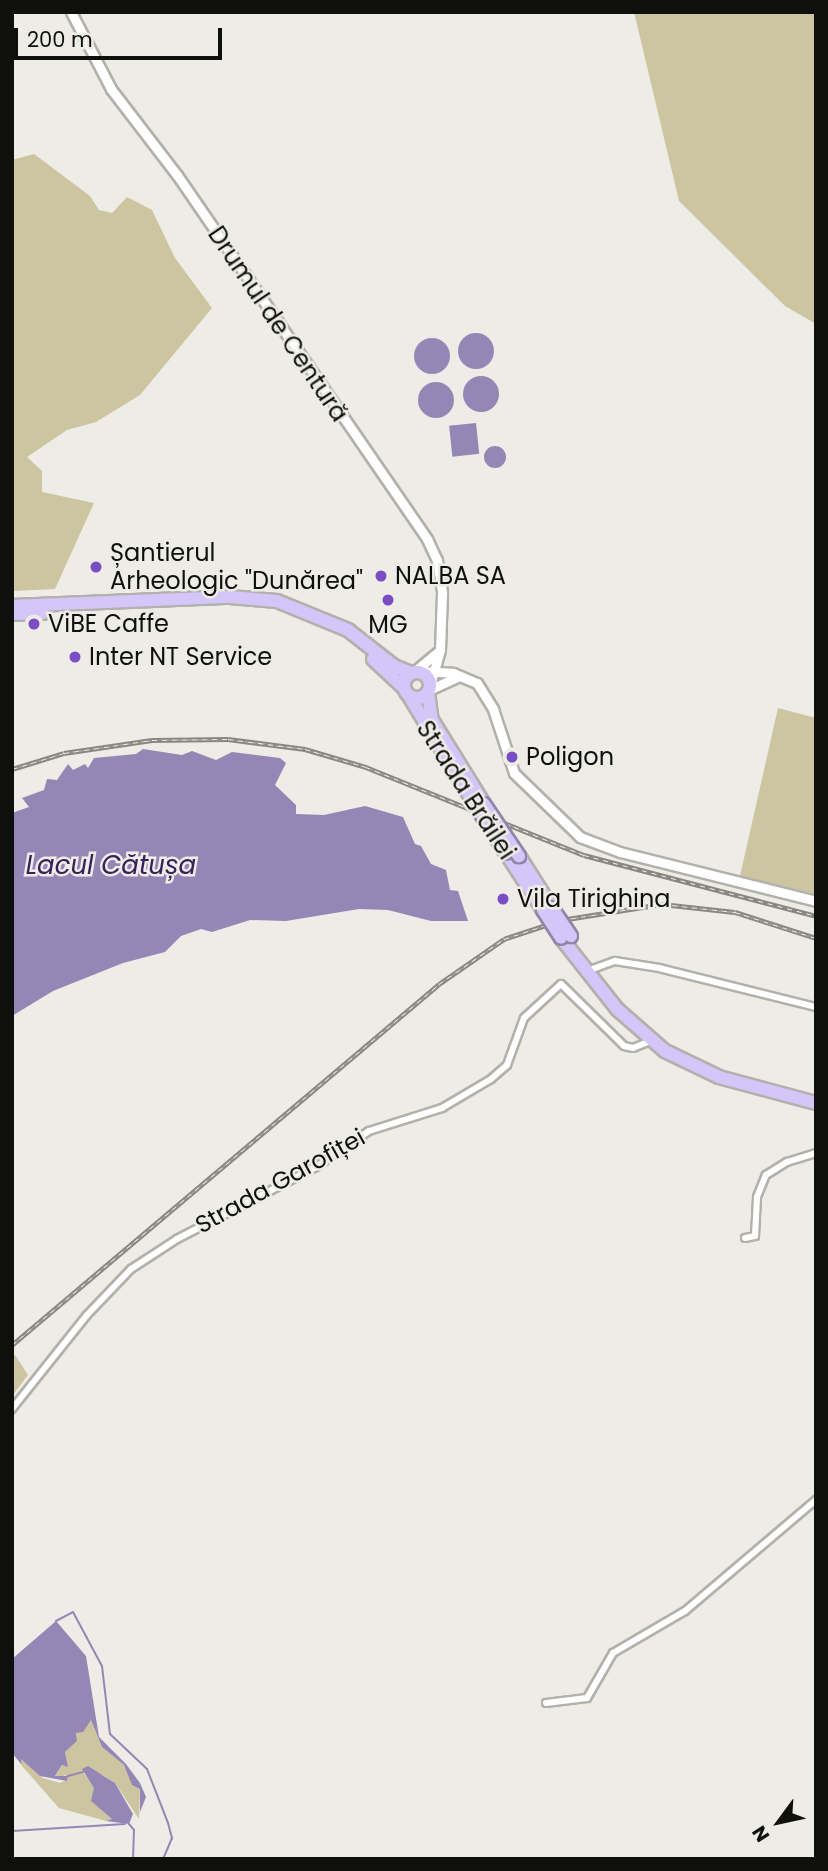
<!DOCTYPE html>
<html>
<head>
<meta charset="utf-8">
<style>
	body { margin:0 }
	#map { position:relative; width:828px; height:1871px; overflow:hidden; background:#edece6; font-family:Poppins,sans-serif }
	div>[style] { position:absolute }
	.green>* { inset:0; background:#cdc5a0 }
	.water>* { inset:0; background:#9587b5; transform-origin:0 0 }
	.round { border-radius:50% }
	.stream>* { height:2px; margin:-1px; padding:0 1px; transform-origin:1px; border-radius:1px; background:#9587b5 }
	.roads { filter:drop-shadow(2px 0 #b2b1ab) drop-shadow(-2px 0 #b2b1ab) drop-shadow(0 2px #b2b1ab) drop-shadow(0 -2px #b2b1ab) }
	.street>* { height:6px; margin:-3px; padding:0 3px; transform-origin:3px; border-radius:3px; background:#fff }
	.secondary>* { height:9px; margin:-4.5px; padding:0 4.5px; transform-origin:4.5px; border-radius:4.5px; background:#fff }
	.highway>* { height:12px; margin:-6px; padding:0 6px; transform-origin:6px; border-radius:6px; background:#d5c6fa }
	.highway>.ring { margin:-6px; padding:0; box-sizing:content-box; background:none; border:12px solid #d5c6fa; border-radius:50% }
	.rail>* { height:4.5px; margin-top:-2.25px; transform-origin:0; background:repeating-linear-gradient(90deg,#edece6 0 5px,#888783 0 10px); box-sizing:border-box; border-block:2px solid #888783 }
	.bridges { filter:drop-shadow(2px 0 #9086a7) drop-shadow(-2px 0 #9086a7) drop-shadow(0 2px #9086a7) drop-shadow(0 -2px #9086a7) }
	.highway-bridge>* { height:12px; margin:-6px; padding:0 6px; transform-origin:6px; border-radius:6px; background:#d5c6fa }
	.dots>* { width:19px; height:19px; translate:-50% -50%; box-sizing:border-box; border:4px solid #edece6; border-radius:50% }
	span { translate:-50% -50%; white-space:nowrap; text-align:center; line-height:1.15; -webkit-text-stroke:5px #edece6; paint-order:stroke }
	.street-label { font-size:24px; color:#0f0f0d }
	.poi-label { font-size:24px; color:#0f0f0d }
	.left { translate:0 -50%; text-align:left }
	.water-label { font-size:26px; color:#37215a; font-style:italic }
	.frame { position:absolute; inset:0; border:14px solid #0f0f0d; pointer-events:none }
	.north { position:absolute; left:744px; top:1787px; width:70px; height:70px; -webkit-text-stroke:5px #edece6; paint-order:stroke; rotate:237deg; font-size:19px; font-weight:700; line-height:28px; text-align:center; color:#0f0f0d }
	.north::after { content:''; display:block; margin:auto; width:24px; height:32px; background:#0f0f0d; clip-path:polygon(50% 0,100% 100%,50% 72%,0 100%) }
	.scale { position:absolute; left:14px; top:28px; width:208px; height:32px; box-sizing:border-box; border:4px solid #0f0f0d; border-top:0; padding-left:9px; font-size:21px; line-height:24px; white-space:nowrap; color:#0f0f0d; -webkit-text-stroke:5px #edece6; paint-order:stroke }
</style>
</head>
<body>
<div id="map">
	<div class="green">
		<i style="clip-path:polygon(634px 12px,816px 12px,816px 324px,785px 306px,679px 201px)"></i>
		<i style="clip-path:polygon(34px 154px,90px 196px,99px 210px,112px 213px,127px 197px,152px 210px,175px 258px,212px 308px,140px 395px,96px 422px,67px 430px,27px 457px,42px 471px,42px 492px,94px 503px,55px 589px,12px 591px,12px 160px)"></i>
		<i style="clip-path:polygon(778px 708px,816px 718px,816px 894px,740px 876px)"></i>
		<i style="clip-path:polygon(15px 1355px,28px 1375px,12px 1396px,12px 1357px)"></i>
		<i style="clip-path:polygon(91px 1720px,102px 1747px,124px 1765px,140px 1789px,139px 1819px,115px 1783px,105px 1776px,87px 1769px,83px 1772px,95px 1788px,93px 1802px,113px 1820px,106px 1821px,59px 1808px,22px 1766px,21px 1758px,43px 1778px,60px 1783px,68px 1779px,65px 1775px,60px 1779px,55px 1777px,62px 1765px,66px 1766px,65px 1752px,77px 1741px,76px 1733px)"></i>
	</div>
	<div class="water">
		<i class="round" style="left:458px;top:333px;width:36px;height:36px"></i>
		<i class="round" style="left:414px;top:338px;width:36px;height:36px"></i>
		<i class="round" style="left:463px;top:376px;width:36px;height:36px"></i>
		<i class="round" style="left:418px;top:382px;width:36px;height:36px"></i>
		<i style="left:476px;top:423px;width:31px;height:27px;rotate:84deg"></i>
		<i class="round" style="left:484px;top:446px;width:22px;height:22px"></i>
		<i style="clip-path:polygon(143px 749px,182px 755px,192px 751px,216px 760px,232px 752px,280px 758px,286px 763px,275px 785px,296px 805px,296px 814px,324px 815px,365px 806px,403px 817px,415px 844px,421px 846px,431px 864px,446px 870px,450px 890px,458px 891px,468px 921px,431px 921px,388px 910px,359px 909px,286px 921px,250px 920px,212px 932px,201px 929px,181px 936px,165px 952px,123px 963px,53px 991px,12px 1016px,12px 813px,29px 807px,22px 798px,44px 790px,47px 779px,57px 780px,68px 764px,73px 770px,85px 764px,88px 768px,94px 758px,136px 754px)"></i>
		<i style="clip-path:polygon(56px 1621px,86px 1656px,99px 1737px,126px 1764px,140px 1783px,146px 1797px,140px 1812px,140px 1789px,132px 1785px,124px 1765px,102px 1747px,91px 1720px,83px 1732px,76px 1733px,77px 1741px,65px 1752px,68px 1767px,62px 1765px,55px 1776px,68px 1776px,67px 1781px,40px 1776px,21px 1759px,22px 1765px,12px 1753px,12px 1659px)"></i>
		<i style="clip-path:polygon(88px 1766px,115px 1783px,133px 1814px,129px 1824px,106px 1821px,112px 1819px,91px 1801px,94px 1788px,82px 1769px)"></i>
	</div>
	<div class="stream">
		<i style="left:56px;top:1621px;width:19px;rotate:-28deg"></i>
		<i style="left:73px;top:1612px;width:61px;rotate:61.8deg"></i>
		<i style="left:102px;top:1666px;width:68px;rotate:83.3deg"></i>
		<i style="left:110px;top:1734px;width:51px;rotate:43.4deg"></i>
		<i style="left:147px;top:1769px;width:58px;rotate:68.7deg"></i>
		<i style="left:168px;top:1823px;width:16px;rotate:75deg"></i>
		<i style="left:172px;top:1838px;width:23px;rotate:113deg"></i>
		<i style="left:68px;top:1776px;width:16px;rotate:-15deg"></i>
		<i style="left:129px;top:1824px;width:8px;rotate:50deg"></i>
		<i style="left:134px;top:1830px;width:29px;rotate:92deg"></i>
		<i style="left:12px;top:1831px;width:113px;rotate:-3.5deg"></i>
	</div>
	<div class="roads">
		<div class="street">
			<i style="left:587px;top:971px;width:30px;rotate:-20deg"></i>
			<i style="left:615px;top:961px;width:45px;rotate:9deg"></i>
			<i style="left:659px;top:968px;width:162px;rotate:14deg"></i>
			<i style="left:745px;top:1238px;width:10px;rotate:-11deg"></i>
			<i style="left:755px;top:1236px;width:39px;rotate:-87deg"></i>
			<i style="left:757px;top:1197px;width:24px;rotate:-68deg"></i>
			<i style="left:766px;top:1175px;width:25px;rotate:-32deg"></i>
			<i style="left:787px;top:1162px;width:30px;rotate:-17deg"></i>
			<i style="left:12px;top:1409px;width:120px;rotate:-51.4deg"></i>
			<i style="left:87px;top:1315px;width:64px;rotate:-46.3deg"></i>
			<i style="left:131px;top:1269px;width:55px;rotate:-33.1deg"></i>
			<i style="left:177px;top:1239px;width:157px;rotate:-27.4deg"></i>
			<i style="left:316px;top:1167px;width:64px;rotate:-34.2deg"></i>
			<i style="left:369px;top:1131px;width:77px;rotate:-17.5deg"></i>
			<i style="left:442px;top:1108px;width:57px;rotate:-30.6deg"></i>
			<i style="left:491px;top:1079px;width:21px;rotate:-41deg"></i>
			<i style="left:507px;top:1065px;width:50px;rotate:-70.1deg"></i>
			<i style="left:524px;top:1018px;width:50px;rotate:-42.6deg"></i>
			<i style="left:561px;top:984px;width:88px;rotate:44.5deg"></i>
			<i style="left:624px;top:1046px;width:9px;rotate:13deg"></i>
			<i style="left:633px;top:1048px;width:18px;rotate:-22deg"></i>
			<i style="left:546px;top:1703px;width:41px;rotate:-7deg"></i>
			<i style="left:587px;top:1698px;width:52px;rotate:-60deg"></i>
			<i style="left:613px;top:1653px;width:83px;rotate:-30.3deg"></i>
			<i style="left:685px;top:1611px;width:172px;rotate:-40.3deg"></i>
		</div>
		<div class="secondary">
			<i style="left:71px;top:12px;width:87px;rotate:62.5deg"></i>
			<i style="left:111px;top:89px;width:108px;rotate:52.5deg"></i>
			<i style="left:177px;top:175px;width:442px;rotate:55.5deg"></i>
			<i style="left:427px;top:539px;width:23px;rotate:65deg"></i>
			<i style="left:437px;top:560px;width:33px;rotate:81deg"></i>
			<i style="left:442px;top:593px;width:57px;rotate:92deg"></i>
			<i style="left:440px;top:650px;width:37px;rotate:106deg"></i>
			<i style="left:415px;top:671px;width:31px;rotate:-40deg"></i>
			<i style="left:418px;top:671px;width:35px;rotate:3deg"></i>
			<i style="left:453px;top:673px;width:26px;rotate:23deg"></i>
			<i style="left:477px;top:683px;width:31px;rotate:58deg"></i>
			<i style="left:493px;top:709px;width:67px;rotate:71.8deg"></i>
			<i style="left:514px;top:773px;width:92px;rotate:44.1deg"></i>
			<i style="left:580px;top:837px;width:43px;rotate:20.6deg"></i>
			<i style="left:620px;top:852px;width:202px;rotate:14deg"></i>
			<i style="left:429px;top:690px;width:33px;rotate:-25deg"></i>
		</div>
		<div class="highway">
			<i style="left:12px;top:606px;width:218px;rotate:-2.4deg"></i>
			<i style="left:230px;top:597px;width:47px;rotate:4.9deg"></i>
			<i style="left:277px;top:601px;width:77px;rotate:22.2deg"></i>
			<i style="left:348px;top:630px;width:58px;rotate:38deg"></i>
			<i style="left:394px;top:666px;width:18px;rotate:22deg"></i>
			<i style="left:12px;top:614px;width:31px;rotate:-2deg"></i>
			<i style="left:373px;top:659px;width:42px;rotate:43.1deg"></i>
			<i class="ring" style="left:404px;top:672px;width:14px;height:14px"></i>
			<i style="left:428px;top:693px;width:27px;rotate:82deg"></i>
			<i style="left:432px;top:720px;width:99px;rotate:58.2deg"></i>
			<i style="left:409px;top:696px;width:125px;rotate:58.7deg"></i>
			<i style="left:506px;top:853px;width:68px;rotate:57deg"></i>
			<i style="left:519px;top:856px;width:62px;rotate:57.6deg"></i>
			<i style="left:561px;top:938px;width:90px;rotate:51.7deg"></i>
			<i style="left:617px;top:1009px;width:64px;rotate:41.2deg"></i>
			<i style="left:665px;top:1051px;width:60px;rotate:25.7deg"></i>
			<i style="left:719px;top:1077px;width:100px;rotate:15deg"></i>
		</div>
	</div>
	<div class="rail">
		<i style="left:12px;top:769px;width:54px;rotate:-17.1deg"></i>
		<i style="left:64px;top:753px;width:89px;rotate:-8.4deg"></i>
		<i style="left:152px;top:740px;width:76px;rotate:-0.8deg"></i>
		<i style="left:228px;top:739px;width:78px;rotate:7.4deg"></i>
		<i style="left:305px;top:749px;width:64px;rotate:16.4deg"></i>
		<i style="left:366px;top:767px;width:235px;rotate:22deg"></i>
		<i style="left:584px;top:855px;width:240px;rotate:14.7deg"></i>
		<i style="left:12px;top:1345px;width:559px;rotate:-40.21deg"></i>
		<i style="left:439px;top:984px;width:79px;rotate:-34.7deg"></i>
		<i style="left:504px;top:939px;width:60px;rotate:-18.4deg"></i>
		<i style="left:561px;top:920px;width:102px;rotate:-9deg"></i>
		<i style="left:662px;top:904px;width:73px;rotate:6.3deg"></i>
		<i style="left:735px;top:912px;width:85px;rotate:17.8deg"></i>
	</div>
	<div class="bridges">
		<div class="highway-bridge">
			<i style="left:474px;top:803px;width:59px;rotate:57.4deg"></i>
			<i style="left:484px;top:804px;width:63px;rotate:56.1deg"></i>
			<i style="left:552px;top:908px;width:34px;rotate:56deg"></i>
			<i style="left:543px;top:910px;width:33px;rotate:57deg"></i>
		</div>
	</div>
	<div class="dots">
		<i style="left:96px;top:567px;background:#7b4cc4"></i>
		<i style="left:381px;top:576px;background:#7b4cc4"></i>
		<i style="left:388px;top:600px;background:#7b4cc4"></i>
		<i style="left:34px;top:624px;background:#7b4cc4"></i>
		<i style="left:75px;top:657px;background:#7b4cc4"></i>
		<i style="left:512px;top:757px;background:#7b4cc4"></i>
		<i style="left:503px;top:899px;background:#7b4cc4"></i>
	</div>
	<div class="street-label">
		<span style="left:278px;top:324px;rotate:56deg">Drumul de Centură</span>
		<span style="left:466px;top:790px;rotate:57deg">Strada Brăilei</span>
		<span style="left:280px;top:1181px;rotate:-29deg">Strada Garofiței</span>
	</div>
	<div class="poi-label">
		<span class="left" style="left:110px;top:567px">Șantierul<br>Arheologic "Dunărea"</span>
		<span class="left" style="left:395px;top:576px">NALBA SA</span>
		<span class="left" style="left:48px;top:624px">ViBE Caffe</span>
		<span style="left:388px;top:625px">MG</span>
		<span class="left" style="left:89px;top:657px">Inter NT Service</span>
		<span class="left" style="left:526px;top:757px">Poligon</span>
		<span class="left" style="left:517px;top:899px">Vila Tirighina</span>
	</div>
	<div class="water-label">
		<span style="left:111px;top:866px">Lacul Cătușa</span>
	</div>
	<div class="frame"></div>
	<div class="north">N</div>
	<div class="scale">200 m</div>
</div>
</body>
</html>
